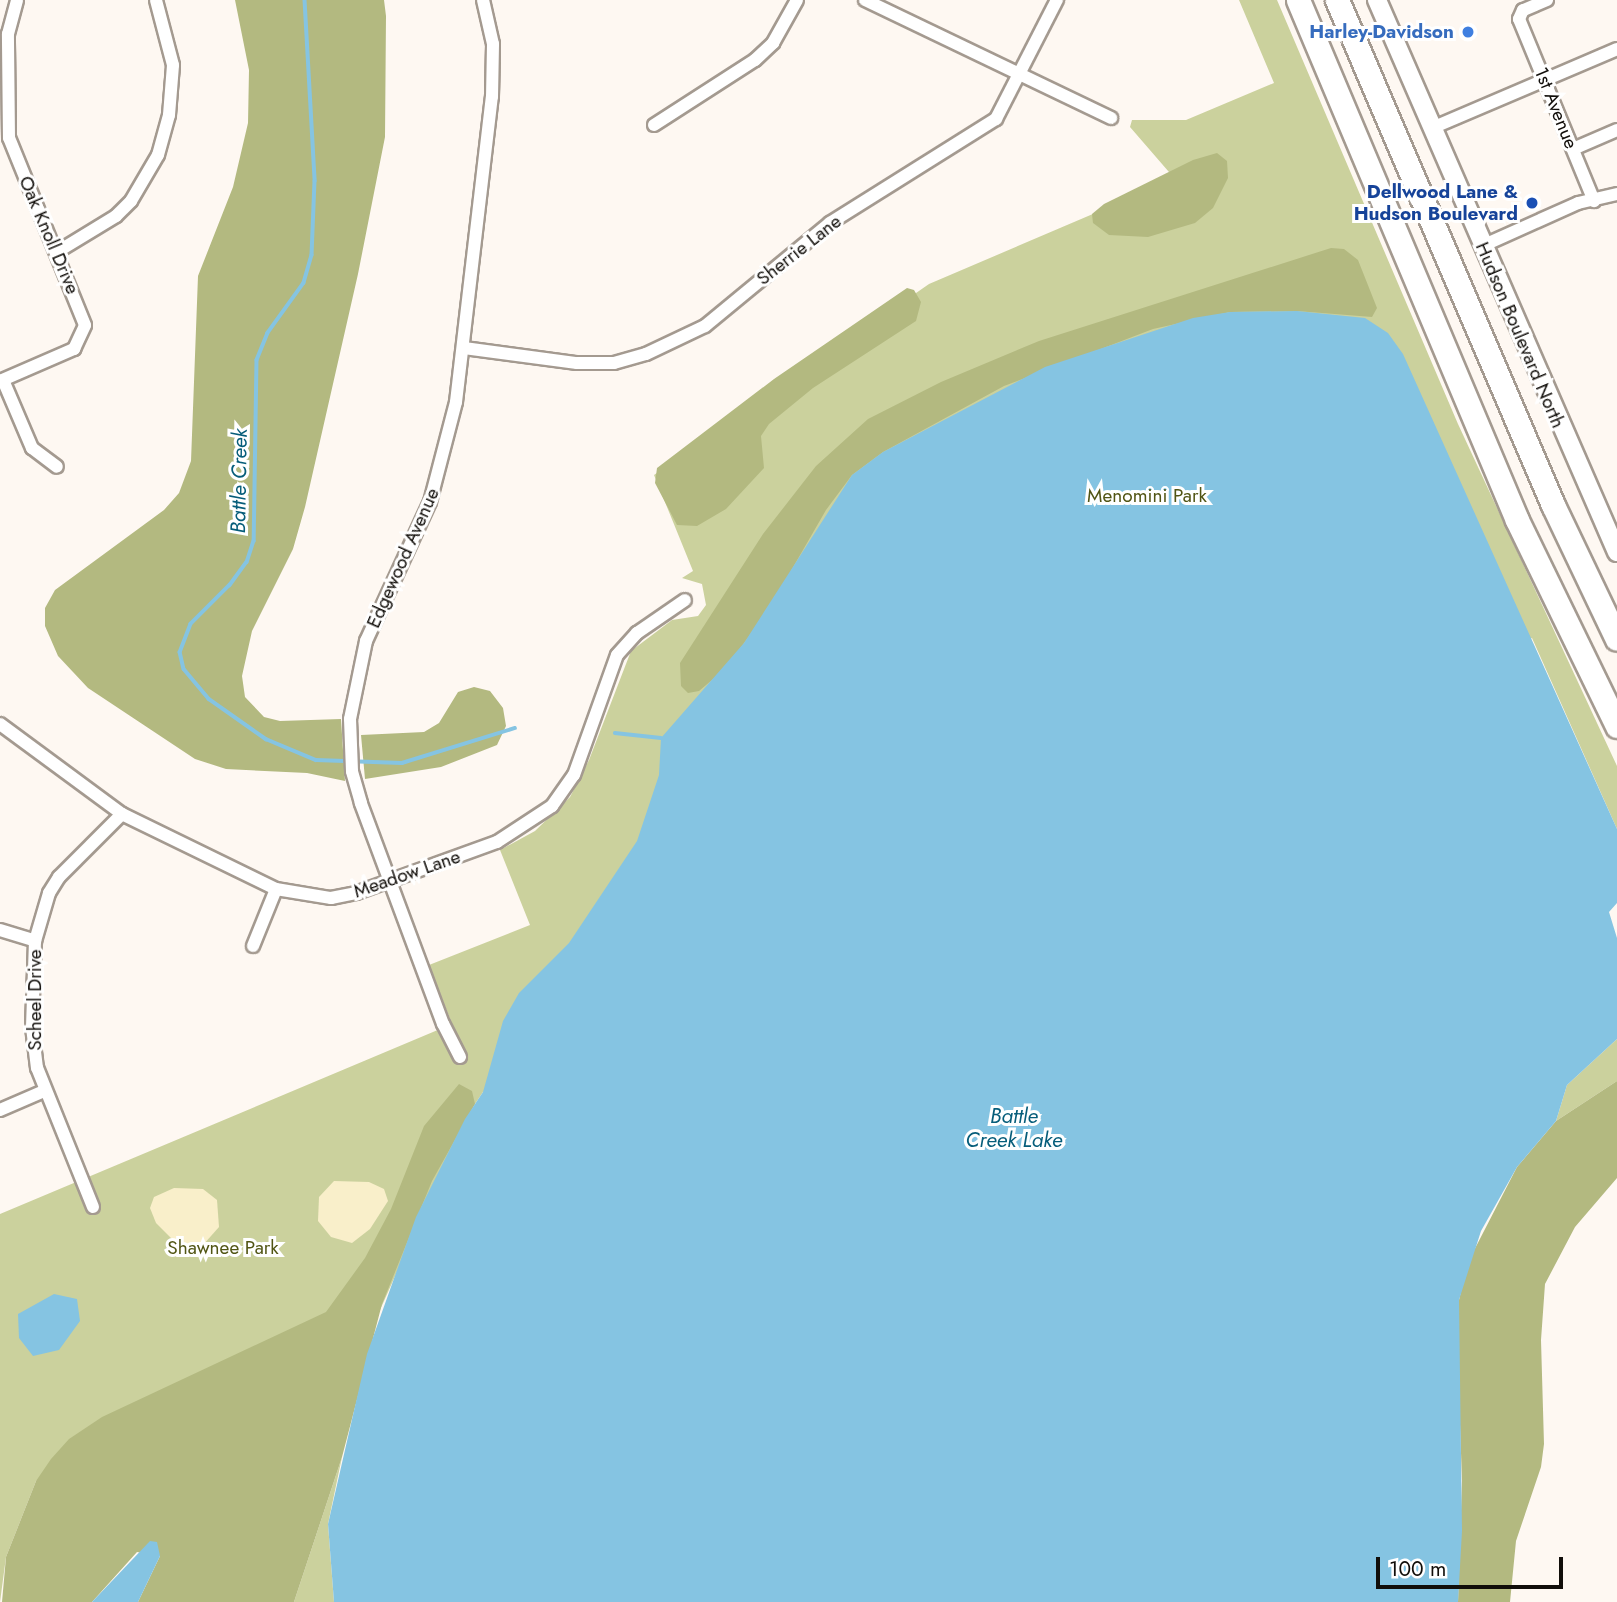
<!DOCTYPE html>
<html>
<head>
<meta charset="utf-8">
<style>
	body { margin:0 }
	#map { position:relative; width:1617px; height:1602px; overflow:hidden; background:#fef8f2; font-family:Jost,sans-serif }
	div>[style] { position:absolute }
	.green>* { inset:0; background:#cbd19d }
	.forest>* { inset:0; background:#b3b980 }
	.sand>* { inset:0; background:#f9efca }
	.water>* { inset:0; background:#85c4e2 }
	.stream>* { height:3.5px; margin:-1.75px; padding:0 1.75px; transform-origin:1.75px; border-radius:1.75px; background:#85c4e2 }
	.roads { filter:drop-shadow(2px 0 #a49a90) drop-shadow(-2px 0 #a49a90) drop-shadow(0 2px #a49a90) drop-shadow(0 -2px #a49a90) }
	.street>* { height:12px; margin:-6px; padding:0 6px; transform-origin:6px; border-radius:6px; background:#fff }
	.secondary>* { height:18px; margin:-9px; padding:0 9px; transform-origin:9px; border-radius:9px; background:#fff }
	.highway>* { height:23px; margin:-11.5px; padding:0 11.5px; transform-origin:11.5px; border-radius:11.5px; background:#fff }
	.dots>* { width:19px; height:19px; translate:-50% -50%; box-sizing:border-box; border:4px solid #fff; border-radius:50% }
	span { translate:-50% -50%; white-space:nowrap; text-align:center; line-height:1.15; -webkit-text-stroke:6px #fff; paint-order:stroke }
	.shop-label { font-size:19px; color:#366cbe; font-weight:700 }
	.right { translate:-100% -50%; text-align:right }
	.street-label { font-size:19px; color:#110e0a }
	.transit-label { font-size:19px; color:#164399; font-weight:700 }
	.park-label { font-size:19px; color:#515514 }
	.water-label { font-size:21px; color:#065d7a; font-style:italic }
	.scale { position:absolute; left:1376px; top:1557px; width:187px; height:32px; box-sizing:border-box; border:4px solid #110e0a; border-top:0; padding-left:9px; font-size:21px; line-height:24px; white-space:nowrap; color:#110e0a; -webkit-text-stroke:5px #fff; paint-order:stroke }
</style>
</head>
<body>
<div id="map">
	<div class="green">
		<i style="clip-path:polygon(1239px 0,1277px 0,1458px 424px,1617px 766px,1617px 829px,1532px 638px,483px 1092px,465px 1119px,380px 1310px,36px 1481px,6px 1557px,0 1602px,0 1214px,452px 1024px,429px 965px,530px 925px,500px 850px,535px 831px,570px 797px,589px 760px,631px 651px,672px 620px,698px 616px,706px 605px,702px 584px,682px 578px,693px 571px,654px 475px,929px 284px,1175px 179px,1130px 127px,1132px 120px,1186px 120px,1274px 83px)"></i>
		<i style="clip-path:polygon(1617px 1039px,1617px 1081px,1556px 1121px,1567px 1085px)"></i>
		<i style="clip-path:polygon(342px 1457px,328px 1524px,334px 1602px,294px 1602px)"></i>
	</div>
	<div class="forest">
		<i style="clip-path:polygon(235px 0,384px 0,386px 16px,385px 137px,358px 274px,305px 507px,293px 549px,252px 631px,242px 676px,245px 697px,264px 717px,280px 721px,341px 719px,345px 781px,307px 773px,226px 769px,195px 759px,88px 688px,58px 656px,45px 626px,45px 608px,55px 590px,164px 510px,179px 493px,191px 461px,198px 276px,233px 187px,248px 123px,249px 70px)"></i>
		<i style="clip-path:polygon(1217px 153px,1227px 161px,1228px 178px,1213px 208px,1195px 223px,1148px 237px,1109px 235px,1093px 223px,1092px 214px,1104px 204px,1193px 160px)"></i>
		<i style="clip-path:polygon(1331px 248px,1344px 249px,1358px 260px,1377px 308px,1372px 317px,1297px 311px,1230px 312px,1153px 329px,1004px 386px,883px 452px,852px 475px,826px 510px,769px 609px,725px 669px,699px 691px,688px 693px,681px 686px,680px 663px,763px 534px,816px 466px,868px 419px,941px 382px,1039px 341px)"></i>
		<i style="clip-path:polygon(907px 288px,914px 290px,921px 302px,916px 321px,813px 388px,769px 424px,761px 436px,764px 468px,726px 509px,697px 526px,677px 525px,655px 483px,657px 468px,774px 379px)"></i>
		<i style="clip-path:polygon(474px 687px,490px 691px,503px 708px,506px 726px,497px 745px,441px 767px,365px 779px,361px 735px,424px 732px,439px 723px,458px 692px)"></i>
		<i style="clip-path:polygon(1617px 1081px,1617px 1178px,1575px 1227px,1545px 1284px,1541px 1340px,1544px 1444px,1541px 1467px,1516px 1541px,1510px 1602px,1458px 1602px,1462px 1481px,1457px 1340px,1459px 1300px,1468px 1262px,1517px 1167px,1556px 1121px)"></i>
		<i style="clip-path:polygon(459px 1084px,472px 1091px,475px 1104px,432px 1181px,382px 1304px,342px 1457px,294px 1602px,138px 1602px,160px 1556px,137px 1552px,92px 1602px,2px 1602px,6px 1557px,36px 1481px,51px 1459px,69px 1439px,102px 1417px,326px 1312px,365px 1258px,391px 1209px,424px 1126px)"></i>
	</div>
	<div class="sand">
		<i style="clip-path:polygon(334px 1181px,369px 1182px,384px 1189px,388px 1201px,370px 1229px,352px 1243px,331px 1237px,318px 1221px,319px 1197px)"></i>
		<i style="clip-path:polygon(174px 1188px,203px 1189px,217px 1200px,219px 1227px,203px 1245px,180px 1247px,156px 1223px,150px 1208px,154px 1197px)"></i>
	</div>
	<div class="water">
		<i style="clip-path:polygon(1297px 311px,1365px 318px,1388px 333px,1403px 354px,1617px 829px,1617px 903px,1609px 912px,1617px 938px,1617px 1039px,1567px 1085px,1556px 1121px,1517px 1167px,1481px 1231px,1459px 1300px,1462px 1531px,1458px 1602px,334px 1602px,328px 1524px,367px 1354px,416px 1217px,465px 1119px,483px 1092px,503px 1021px,519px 993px,569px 943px,637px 841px,659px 775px,661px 738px,744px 643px,852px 475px,883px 452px,1045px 367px,1193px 318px,1230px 312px)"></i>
		<i style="clip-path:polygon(54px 1294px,77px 1299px,80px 1321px,59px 1350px,33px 1356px,19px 1338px,18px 1314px)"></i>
		<i style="clip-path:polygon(150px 1541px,157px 1542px,160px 1556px,138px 1602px,92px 1602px)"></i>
	</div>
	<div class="stream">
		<i style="left:305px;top:0;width:181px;rotate:86.8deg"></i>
		<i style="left:315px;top:181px;width:74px;rotate:92.3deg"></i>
		<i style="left:312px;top:255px;width:29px;rotate:106deg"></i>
		<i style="left:304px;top:283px;width:62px;rotate:125.8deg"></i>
		<i style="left:268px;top:333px;width:29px;rotate:112deg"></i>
		<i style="left:257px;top:360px;width:181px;rotate:90.9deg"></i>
		<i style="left:254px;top:541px;width:22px;rotate:108deg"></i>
		<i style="left:247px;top:562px;width:29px;rotate:126deg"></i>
		<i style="left:230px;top:585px;width:55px;rotate:135deg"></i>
		<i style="left:191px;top:624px;width:30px;rotate:111deg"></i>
		<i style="left:180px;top:652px;width:17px;rotate:77deg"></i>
		<i style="left:184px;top:669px;width:39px;rotate:50deg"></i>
		<i style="left:209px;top:699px;width:70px;rotate:35.1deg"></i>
		<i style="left:266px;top:739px;width:54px;rotate:22.8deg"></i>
		<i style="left:316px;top:760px;width:86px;rotate:2deg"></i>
		<i style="left:402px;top:763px;width:118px;rotate:-17.2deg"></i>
		<i style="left:615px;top:733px;width:46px;rotate:6.2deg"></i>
	</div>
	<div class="roads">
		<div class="street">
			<i style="left:865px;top:0;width:273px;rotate:25.6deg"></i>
			<i style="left:1547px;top:0;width:26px;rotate:157deg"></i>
			<i style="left:1523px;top:10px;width:10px;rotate:114deg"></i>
			<i style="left:1519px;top:19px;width:197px;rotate:67.6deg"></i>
			<i style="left:654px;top:125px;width:120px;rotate:-32.8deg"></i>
			<i style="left:755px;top:60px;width:25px;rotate:-43deg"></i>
			<i style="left:773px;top:43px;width:49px;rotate:-60.8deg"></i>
			<i style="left:1432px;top:128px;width:201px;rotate:-23.1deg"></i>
			<i style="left:1573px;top:149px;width:48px;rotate:-23.4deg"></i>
			<i style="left:1482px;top:246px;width:105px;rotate:-24.1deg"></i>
			<i style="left:1578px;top:203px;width:40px;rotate:-13deg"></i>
			<i style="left:57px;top:252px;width:69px;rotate:-31.4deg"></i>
			<i style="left:116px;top:216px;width:21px;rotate:-45deg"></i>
			<i style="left:131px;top:201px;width:53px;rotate:-59.6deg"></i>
			<i style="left:158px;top:155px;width:41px;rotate:-74.6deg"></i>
			<i style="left:169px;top:115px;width:50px;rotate:-85.4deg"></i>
			<i style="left:173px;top:65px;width:67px;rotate:-104.7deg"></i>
			<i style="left:464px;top:348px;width:114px;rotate:7.6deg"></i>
			<i style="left:577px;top:363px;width:37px"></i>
			<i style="left:614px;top:363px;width:33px;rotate:-16deg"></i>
			<i style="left:646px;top:354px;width:65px;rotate:-25.4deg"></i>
			<i style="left:705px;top:326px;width:162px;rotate:-39.5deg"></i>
			<i style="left:830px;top:223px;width:196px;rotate:-32.1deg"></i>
			<i style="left:996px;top:119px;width:134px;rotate:-62.9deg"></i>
			<i style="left:3px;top:380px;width:74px;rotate:66.9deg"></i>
			<i style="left:32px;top:448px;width:31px;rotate:37deg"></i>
			<i style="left:0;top:381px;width:81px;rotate:-23.4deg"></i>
			<i style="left:74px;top:349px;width:26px;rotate:-65deg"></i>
			<i style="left:85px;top:325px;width:202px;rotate:-112.1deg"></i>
			<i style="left:9px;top:138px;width:104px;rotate:-90.6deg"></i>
			<i style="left:8px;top:34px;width:35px;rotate:-75deg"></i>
			<i style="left:0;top:724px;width:152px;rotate:36.4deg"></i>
			<i style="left:122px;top:814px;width:171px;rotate:26deg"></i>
			<i style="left:276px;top:889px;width:56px;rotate:9.3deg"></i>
			<i style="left:331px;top:898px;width:25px;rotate:-11deg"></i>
			<i style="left:356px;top:893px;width:150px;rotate:-19.9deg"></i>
			<i style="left:497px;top:842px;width:66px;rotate:-33.2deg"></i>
			<i style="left:552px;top:806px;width:38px;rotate:-55deg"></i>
			<i style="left:574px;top:775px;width:127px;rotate:-70.3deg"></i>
			<i style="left:617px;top:655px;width:30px;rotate:-48deg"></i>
			<i style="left:637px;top:633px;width:58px;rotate:-34.5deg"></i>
			<i style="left:0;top:930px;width:37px;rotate:17deg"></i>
			<i style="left:253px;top:946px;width:61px;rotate:-68deg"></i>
			<i style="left:460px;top:1057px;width:37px;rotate:-117deg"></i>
			<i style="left:443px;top:1024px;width:236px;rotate:-110.4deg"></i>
			<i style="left:361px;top:803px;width:33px;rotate:-106deg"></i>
			<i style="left:352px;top:771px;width:52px;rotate:-92.2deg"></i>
			<i style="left:350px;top:719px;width:80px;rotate:-78.4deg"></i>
			<i style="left:366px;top:641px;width:153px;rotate:-65.3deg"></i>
			<i style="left:430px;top:502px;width:103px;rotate:-75.4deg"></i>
			<i style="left:456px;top:402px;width:307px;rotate:-83.3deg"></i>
			<i style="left:492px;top:97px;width:53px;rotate:-88.9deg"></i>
			<i style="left:493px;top:44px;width:45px;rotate:-102.8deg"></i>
			<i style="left:0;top:1110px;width:48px;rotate:-23.4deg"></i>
			<i style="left:93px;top:1207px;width:150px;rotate:-111.9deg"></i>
			<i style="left:37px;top:1068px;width:41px;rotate:-97deg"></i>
			<i style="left:32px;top:1027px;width:86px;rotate:-88deg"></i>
			<i style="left:35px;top:941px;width:50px;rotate:-73.7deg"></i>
			<i style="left:49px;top:893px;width:19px;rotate:-58deg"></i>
			<i style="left:59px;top:877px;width:89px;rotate:-45deg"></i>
		</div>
		<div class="secondary">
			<i style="left:1377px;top:0;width:602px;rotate:66.5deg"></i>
		</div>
		<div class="highway">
			<i style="left:1298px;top:0;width:564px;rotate:67.16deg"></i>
			<i style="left:1517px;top:520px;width:229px;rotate:64.1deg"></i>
			<i style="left:1337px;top:0;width:549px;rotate:66.84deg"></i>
			<i style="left:1553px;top:505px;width:148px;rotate:64.5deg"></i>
		</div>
	</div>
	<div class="dots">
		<i style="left:1468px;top:32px;background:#3f7fe0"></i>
		<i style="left:1532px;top:203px;background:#1a4fb4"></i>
	</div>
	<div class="shop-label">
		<span class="right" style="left:1454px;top:32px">Harley-Davidson</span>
	</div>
	<div class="street-label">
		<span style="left:1556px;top:108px;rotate:68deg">1st Avenue</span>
		<span style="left:49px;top:235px;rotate:67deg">Oak Knoll Drive</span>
		<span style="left:799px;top:250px;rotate:-38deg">Sherrie Lane</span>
		<span style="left:1520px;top:335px;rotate:67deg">Hudson Boulevard North</span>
		<span style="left:403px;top:558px;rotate:-66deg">Edgewood Avenue</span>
		<span style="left:407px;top:874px;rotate:-19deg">Meadow Lane</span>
		<span style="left:35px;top:1000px;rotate:-90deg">Scheel Drive</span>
	</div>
	<div class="transit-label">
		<span class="right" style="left:1518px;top:203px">Dellwood Lane &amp;<br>Hudson Boulevard</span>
	</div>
	<div class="park-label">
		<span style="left:1147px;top:496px">Menomini Park</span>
		<span style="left:223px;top:1248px">Shawnee Park</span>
	</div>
	<div class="water-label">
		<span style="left:239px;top:481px;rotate:-89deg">Battle Creek</span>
		<span style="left:1014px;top:1128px">Battle<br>Creek Lake</span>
	</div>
	<div class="scale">100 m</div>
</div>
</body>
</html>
